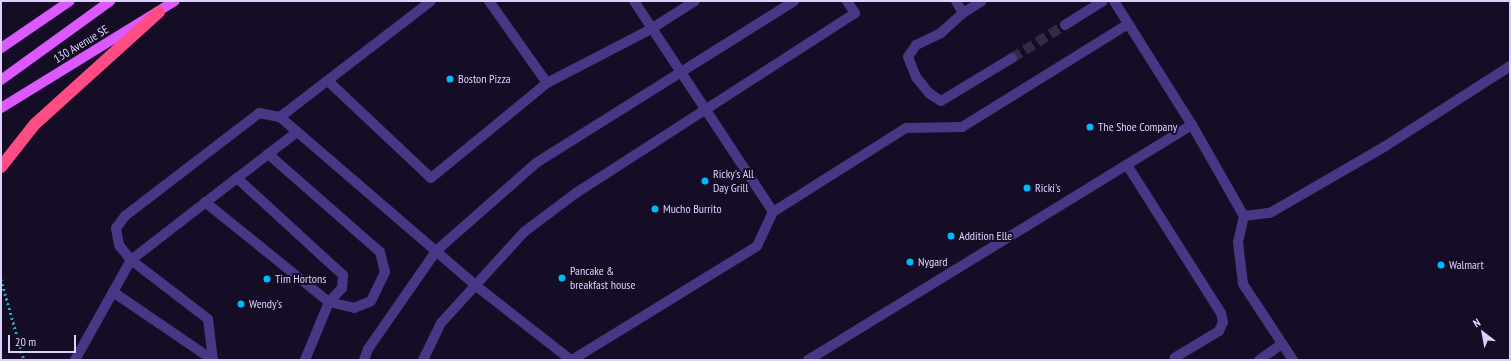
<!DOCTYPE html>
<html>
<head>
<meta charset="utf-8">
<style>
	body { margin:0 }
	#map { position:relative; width:1511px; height:361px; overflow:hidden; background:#150d25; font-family:"PT Sans Narrow",sans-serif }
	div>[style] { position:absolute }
	.minor-tunnel>* { height:10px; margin-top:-5px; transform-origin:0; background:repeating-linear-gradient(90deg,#332a46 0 10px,transparent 0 15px) }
	.path>* { height:2.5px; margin-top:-1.25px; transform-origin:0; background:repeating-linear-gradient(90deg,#2aabba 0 2px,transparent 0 5px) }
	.minor>* { height:10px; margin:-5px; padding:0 5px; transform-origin:5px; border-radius:5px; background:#473785 }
	.major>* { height:10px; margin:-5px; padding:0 5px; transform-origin:5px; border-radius:5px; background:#dc58ff }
	.highway>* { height:12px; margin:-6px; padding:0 6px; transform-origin:6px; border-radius:6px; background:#ff4c84 }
	.dots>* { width:11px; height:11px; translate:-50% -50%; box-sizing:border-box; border:2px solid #150d25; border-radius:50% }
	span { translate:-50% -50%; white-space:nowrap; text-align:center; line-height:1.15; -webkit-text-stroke:4px #150d25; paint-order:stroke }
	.street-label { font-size:12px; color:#ded1ff }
	.poi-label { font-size:12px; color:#ded1ff }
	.left { translate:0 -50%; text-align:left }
	.frame { position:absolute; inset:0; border:2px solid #ded1ff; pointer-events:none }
	.north { position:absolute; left:1463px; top:313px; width:40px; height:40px; -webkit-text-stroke:3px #150d25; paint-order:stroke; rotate:328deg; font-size:11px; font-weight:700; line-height:16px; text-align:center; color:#ded1ff }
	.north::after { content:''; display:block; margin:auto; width:14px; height:18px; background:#ded1ff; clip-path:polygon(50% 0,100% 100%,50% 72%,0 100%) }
	.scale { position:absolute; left:8px; top:335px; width:68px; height:18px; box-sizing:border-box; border:2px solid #ded1ff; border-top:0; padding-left:5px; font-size:12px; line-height:14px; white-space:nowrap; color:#ded1ff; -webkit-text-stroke:3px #150d25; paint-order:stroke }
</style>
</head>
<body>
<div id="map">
	<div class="minor-tunnel">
		<i style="left:1012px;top:58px;width:62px;rotate:-31.9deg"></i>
	</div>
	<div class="path">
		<i style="left:1px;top:279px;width:84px;rotate:74.1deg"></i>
	</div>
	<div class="minor">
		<i style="left:489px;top:1px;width:100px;rotate:54.7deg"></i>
		<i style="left:634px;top:1px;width:253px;rotate:56.6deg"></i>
		<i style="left:956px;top:1px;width:14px;rotate:60deg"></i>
		<i style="left:963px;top:13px;width:22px;rotate:-32deg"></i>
		<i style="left:1114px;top:1px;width:146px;rotate:57.8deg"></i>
		<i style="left:1192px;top:125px;width:105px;rotate:60.3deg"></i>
		<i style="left:1244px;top:216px;width:27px;rotate:103deg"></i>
		<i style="left:1238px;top:242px;width:42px;rotate:83.2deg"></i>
		<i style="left:1243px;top:284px;width:91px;rotate:56.7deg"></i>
		<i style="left:963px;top:13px;width:30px;rotate:138deg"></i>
		<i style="left:941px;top:33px;width:28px;rotate:154deg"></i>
		<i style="left:916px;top:45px;width:14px;rotate:124deg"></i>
		<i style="left:908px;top:57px;width:22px;rotate:68deg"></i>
		<i style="left:916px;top:77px;width:21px;rotate:51deg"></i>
		<i style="left:929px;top:93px;width:14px;rotate:34deg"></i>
		<i style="left:941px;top:101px;width:83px;rotate:-31.2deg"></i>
		<i style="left:1065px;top:25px;width:45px;rotate:-32.3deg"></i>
		<i style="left:328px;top:81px;width:141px;rotate:43.3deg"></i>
		<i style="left:431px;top:178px;width:150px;rotate:-39.3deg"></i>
		<i style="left:547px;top:83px;width:117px;rotate:-27.4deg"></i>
		<i style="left:651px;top:29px;width:52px;rotate:-32.5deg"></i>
		<i style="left:280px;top:117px;width:190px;rotate:-37.5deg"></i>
		<i style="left:297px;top:132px;width:76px;rotate:142.5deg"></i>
		<i style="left:237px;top:178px;width:144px;rotate:42.5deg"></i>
		<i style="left:343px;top:275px;width:13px;rotate:94deg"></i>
		<i style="left:342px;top:288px;width:19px;rotate:133deg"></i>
		<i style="left:329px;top:302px;width:63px;rotate:112.5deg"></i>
		<i style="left:1127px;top:165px;width:175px;rotate:57.6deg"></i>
		<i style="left:1221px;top:313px;width:9px;rotate:77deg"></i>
		<i style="left:1223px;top:322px;width:10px;rotate:114deg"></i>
		<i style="left:1219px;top:331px;width:52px;rotate:149deg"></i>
		<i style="left:205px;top:202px;width:159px;rotate:38.9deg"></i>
		<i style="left:329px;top:302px;width:26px;rotate:13deg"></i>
		<i style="left:354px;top:308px;width:18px;rotate:-22deg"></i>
		<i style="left:371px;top:301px;width:32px;rotate:-64deg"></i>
		<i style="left:385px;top:272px;width:21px;rotate:-104deg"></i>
		<i style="left:380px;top:252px;width:149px;rotate:-138.8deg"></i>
		<i style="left:1244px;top:216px;width:26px;rotate:-7deg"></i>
		<i style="left:1270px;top:213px;width:132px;rotate:-30.1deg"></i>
		<i style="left:1384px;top:147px;width:150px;rotate:-32.7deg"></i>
		<i style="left:113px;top:292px;width:121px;rotate:34.2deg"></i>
		<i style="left:75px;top:360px;width:115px;rotate:-60.8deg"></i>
		<i style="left:131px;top:260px;width:134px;rotate:-37.7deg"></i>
		<i style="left:213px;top:360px;width:41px;rotate:-97deg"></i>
		<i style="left:208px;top:319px;width:97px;rotate:-142.5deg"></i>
		<i style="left:131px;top:260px;width:19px;rotate:-129deg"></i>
		<i style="left:119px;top:245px;width:17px;rotate:-100deg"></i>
		<i style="left:116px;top:228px;width:15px;rotate:-53deg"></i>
		<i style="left:125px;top:216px;width:169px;rotate:-37.5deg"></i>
		<i style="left:259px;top:113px;width:21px;rotate:11deg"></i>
		<i style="left:280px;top:117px;width:257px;rotate:40.7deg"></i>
		<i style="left:475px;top:285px;width:122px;rotate:38deg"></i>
		<i style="left:364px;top:360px;width:12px;rotate:-70deg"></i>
		<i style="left:368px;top:349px;width:119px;rotate:-55.2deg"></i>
		<i style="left:436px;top:251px;width:133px;rotate:-41.3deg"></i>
		<i style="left:536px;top:163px;width:305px;rotate:-32.1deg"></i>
		<i style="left:423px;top:360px;width:41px;rotate:-64.1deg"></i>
		<i style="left:441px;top:323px;width:123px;rotate:-47.6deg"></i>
		<i style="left:524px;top:232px;width:65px;rotate:-36.9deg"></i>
		<i style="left:576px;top:193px;width:332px;rotate:-32.8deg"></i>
		<i style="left:855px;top:13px;width:14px;rotate:-124deg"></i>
		<i style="left:572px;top:360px;width:217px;rotate:-31.6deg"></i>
		<i style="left:757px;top:246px;width:38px;rotate:-65deg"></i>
		<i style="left:773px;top:212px;width:157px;rotate:-32.3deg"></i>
		<i style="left:906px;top:128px;width:56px;rotate:-1deg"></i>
		<i style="left:962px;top:127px;width:195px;rotate:-31.8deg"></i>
		<i style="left:808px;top:360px;width:450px;rotate:-31.5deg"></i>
		<i style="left:1259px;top:360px;width:28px;rotate:-35deg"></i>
	</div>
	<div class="major">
		<i style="left:1px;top:48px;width:83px;rotate:-34.3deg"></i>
		<i style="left:1px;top:80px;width:135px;rotate:-35.9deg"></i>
		<i style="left:1px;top:108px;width:204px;rotate:-31.6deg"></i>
	</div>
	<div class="highway">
		<i style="left:1px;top:167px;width:55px;rotate:-51.7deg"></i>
		<i style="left:35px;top:124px;width:167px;rotate:-42.1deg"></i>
	</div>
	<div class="dots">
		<i style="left:450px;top:79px;background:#00b9fc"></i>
		<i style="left:1090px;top:127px;background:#00b9fc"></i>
		<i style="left:705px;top:181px;background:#00b9fc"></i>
		<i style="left:1027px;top:188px;background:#00b9fc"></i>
		<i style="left:655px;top:209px;background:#00b9fc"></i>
		<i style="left:951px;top:236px;background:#00b9fc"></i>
		<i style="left:910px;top:262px;background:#00b9fc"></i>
		<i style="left:1441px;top:265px;background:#00b9fc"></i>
		<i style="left:562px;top:278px;background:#00b9fc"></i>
		<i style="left:267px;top:279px;background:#00b9fc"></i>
		<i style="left:241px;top:304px;background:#00b9fc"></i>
	</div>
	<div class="street-label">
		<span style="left:81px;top:44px;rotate:-31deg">130 Avenue SE</span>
	</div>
	<div class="poi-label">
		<span class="left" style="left:458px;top:79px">Boston Pizza</span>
		<span class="left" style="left:1098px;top:127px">The Shoe Company</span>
		<span class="left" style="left:713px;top:181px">Ricky's All<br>Day Grill</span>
		<span class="left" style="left:1035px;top:188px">Ricki's</span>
		<span class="left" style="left:663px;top:209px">Mucho Burrito</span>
		<span class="left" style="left:959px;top:236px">Addition Elle</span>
		<span class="left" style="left:918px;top:262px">Nygard</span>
		<span class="left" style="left:1449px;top:265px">Walmart</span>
		<span class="left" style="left:570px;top:278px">Pancake &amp;<br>breakfast house</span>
		<span class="left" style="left:275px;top:279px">Tim Hortons</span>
		<span class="left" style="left:249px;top:304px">Wendy's</span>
	</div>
	<div class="frame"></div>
	<div class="north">N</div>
	<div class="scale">20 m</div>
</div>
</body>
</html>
